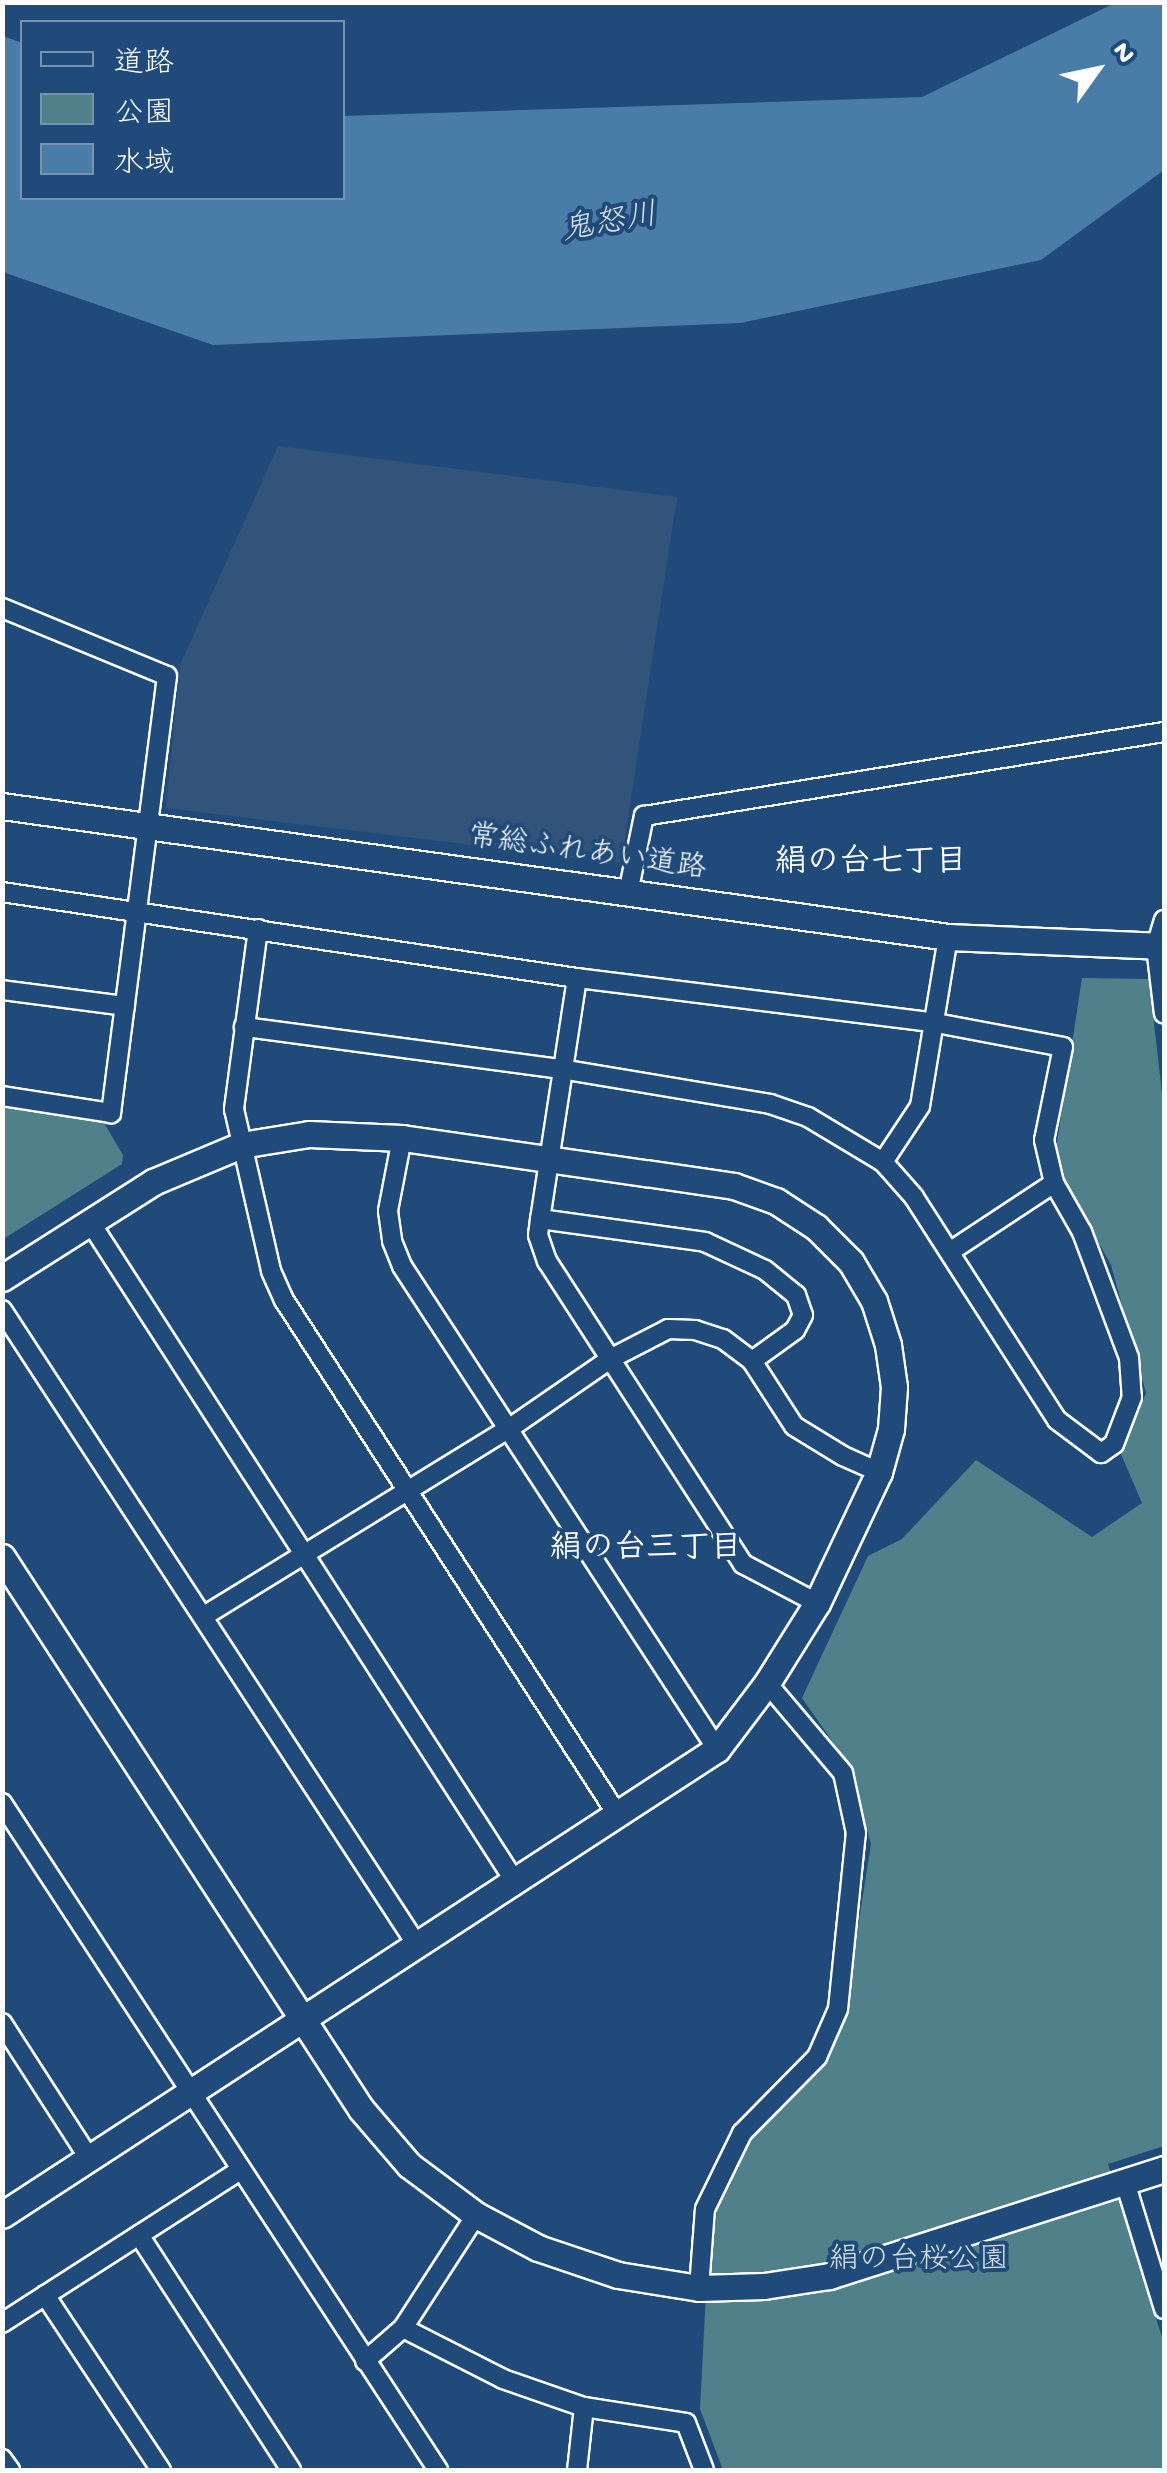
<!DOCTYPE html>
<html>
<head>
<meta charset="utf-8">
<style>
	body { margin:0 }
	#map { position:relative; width:1167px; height:2473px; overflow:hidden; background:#1f4a7a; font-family:"Gochi Hand","Klee One",sans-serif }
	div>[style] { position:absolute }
	.built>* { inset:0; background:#32547b }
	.green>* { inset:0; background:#50818b }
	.water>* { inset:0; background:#497da7 }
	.roads { filter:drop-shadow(2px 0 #fff) drop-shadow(-2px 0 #fff) drop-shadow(0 2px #fff) drop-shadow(0 -2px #fff) }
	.street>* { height:18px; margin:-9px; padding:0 9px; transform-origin:9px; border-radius:9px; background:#1f4a7a }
	.secondary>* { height:25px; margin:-12.5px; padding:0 12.5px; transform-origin:12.5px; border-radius:12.5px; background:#1f4a7a }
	span { translate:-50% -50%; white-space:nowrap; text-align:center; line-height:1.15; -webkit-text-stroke:8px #1f4a7a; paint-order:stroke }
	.street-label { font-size:30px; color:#fff }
	.park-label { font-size:30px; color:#d3e0e2 }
	.water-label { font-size:32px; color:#d2dee9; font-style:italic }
	.neighbourhood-label { font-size:32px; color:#fff; font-weight:700 }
	.frame { position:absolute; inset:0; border:5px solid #fff; pointer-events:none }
	.legend { position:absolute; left:20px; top:20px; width:325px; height:180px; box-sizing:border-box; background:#1f4a7a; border:2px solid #7992af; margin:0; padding:12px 18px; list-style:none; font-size:30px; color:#fff }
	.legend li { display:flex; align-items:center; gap:20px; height:50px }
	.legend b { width:50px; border:2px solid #7992af }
	.north { position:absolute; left:1047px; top:20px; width:100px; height:100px; -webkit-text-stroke:8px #1f4a7a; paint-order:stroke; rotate:57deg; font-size:28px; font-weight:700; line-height:40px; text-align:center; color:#fff }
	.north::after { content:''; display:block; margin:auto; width:35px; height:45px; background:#fff; clip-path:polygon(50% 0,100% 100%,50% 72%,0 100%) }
</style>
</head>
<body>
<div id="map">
	<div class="built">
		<i style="clip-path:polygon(278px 446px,677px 497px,621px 863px,166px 808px,180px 665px)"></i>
	</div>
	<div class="green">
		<i style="clip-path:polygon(1082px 978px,1149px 979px,1164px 1111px,1164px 2146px,1108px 2164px,1164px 2344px,1164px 2470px,723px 2470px,700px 2409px,707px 2274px,719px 2198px,748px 2139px,826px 2059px,845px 2009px,871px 1844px,849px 1765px,802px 1698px,868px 1556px,902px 1539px,976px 1460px,1092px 1537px,1142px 1503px,1121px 1454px,1146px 1393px,1111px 1265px,1058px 1168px,1056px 1149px)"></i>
		<i style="clip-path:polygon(3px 1107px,104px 1123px,123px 1155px,122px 1164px,5px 1238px)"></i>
	</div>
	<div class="water">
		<i style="clip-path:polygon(1115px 3px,1164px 3px,1164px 170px,1041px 260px,740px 323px,213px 345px,3px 272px,3px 36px,22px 43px,22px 198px,342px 198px,343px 116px,922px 97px)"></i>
	</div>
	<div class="roads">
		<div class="street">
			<i style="left:2px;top:608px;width:178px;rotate:22.4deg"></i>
			<i style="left:167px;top:676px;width:441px;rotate:97.3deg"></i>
			<i style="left:111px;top:1113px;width:110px;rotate:-171.1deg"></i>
			<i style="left:2px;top:892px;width:581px;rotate:8.51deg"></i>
			<i style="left:577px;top:978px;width:362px;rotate:7.1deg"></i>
			<i style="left:936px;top:1023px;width:129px;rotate:10.7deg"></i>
			<i style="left:1063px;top:1047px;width:95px;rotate:101.5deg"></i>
			<i style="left:1044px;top:1140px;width:44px;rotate:76.9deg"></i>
			<i style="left:1054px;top:1183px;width:56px;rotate:60.3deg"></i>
			<i style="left:1082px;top:1232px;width:134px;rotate:69.5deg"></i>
			<i style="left:1129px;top:1358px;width:39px;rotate:86deg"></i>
			<i style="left:1132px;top:1397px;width:50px;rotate:111deg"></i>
			<i style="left:1114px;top:1444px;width:16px;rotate:145deg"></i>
			<i style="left:1101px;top:1453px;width:55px;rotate:-143.1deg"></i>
			<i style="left:1057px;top:1420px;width:265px;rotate:-122.7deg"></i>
			<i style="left:914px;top:1197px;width:47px;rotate:-131.5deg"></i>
			<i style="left:883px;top:1162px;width:87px;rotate:-149deg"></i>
			<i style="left:808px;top:1117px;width:40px;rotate:-161.1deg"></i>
			<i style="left:770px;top:1104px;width:213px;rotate:-170.5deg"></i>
			<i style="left:560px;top:1069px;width:319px;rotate:-172.4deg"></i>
			<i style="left:628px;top:893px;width:79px;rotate:-78.3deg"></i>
			<i style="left:644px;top:816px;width:527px;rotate:-9.18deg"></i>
			<i style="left:1164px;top:920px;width:28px;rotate:107deg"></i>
			<i style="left:1156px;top:947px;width:67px;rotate:83.2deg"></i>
			<i style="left:258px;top:929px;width:182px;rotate:97.6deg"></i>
			<i style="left:234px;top:1109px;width:166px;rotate:77.1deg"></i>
			<i style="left:271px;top:1271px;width:32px;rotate:66deg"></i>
			<i style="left:284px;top:1300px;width:612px;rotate:57.06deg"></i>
			<i style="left:577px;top:978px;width:244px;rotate:98.7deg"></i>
			<i style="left:540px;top:1219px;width:16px;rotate:97deg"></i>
			<i style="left:538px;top:1235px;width:28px;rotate:71deg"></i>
			<i style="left:547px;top:1261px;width:361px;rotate:57.1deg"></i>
			<i style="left:743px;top:1564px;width:84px;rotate:27.8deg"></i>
			<i style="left:2px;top:990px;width:124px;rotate:7.4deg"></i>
			<i style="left:402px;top:1138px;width:74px;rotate:100.9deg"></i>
			<i style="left:388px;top:1211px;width:30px;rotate:82deg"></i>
			<i style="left:392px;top:1241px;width:27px;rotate:68deg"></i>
			<i style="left:402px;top:1266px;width:577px;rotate:56.89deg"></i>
			<i style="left:883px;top:1162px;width:67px;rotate:-56.5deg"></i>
			<i style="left:920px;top:1106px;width:171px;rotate:-80.6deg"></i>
			<i style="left:540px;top:1219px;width:167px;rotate:7.9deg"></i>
			<i style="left:705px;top:1242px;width:66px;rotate:25deg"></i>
			<i style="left:765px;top:1270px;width:40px;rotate:39deg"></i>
			<i style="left:796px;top:1295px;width:21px;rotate:71deg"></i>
			<i style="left:803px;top:1315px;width:17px;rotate:118deg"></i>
			<i style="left:795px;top:1330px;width:53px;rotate:144.2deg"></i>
			<i style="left:90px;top:1222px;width:786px;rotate:57.2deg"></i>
			<i style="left:951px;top:1251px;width:123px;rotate:-33.4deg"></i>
			<i style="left:2px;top:1310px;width:759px;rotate:56.83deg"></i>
			<i style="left:204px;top:1616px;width:359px;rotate:-31.6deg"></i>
			<i style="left:510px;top:1428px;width:121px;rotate:-34.6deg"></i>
			<i style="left:610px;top:1359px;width:65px;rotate:-27.3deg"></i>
			<i style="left:668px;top:1329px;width:27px;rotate:2deg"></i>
			<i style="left:695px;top:1330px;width:29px;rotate:18deg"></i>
			<i style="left:723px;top:1339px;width:36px;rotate:37deg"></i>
			<i style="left:752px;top:1361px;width:77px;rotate:57.1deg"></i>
			<i style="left:794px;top:1426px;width:57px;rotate:31.5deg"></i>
			<i style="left:843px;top:1456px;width:39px;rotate:24deg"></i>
			<i style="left:2px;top:1803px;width:797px;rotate:56.83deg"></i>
			<i style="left:2px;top:2023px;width:161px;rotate:57.2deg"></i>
			<i style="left:1125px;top:2182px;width:133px;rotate:72.9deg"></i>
			<i style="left:139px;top:2235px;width:280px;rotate:57.1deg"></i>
			<i style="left:699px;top:2288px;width:79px;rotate:-85.7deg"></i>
			<i style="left:705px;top:2209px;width:85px;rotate:-64deg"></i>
			<i style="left:742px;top:2133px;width:107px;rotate:-45.4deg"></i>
			<i style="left:817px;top:2057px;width:52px;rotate:-66.4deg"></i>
			<i style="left:838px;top:2009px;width:177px;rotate:-84.2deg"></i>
			<i style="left:856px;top:1833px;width:61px;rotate:-102.2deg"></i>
			<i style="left:843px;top:1773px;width:118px;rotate:-130.2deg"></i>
			<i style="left:45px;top:2295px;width:210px;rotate:56.5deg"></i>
			<i style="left:2px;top:2323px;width:283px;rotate:-32.7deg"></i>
			<i style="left:403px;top:2328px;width:112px;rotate:27deg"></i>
			<i style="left:503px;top:2379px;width:86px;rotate:19.1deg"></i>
			<i style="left:584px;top:2407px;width:63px;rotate:96.3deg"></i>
			<i style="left:365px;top:2361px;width:50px;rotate:-41deg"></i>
			<i style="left:403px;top:2328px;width:135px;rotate:-57.1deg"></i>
			<i style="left:584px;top:2407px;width:103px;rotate:8.9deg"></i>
			<i style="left:686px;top:2423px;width:50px;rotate:69deg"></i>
			<i style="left:2px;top:2459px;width:14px;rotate:54deg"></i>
		</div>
		<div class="secondary">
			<i style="left:2px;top:806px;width:955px;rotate:7.88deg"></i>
			<i style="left:948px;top:937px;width:216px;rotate:2.4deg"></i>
			<i style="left:2px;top:1278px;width:179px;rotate:-32.4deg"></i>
			<i style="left:153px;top:1182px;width:95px;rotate:-22.8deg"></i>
			<i style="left:241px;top:1145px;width:69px;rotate:-9.2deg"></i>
			<i style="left:309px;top:1134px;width:93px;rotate:2.5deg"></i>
			<i style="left:402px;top:1138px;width:335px;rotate:8.2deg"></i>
			<i style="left:734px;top:1186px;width:45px;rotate:19.7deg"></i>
			<i style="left:776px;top:1201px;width:48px;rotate:33deg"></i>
			<i style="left:816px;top:1227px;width:49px;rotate:45deg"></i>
			<i style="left:851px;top:1262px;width:45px;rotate:59.5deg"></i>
			<i style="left:874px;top:1301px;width:46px;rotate:72.3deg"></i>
			<i style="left:888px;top:1345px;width:42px;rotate:81.9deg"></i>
			<i style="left:894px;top:1387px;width:42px;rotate:94.1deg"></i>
			<i style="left:891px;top:1429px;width:45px;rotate:105.6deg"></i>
			<i style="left:879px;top:1472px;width:145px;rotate:115.3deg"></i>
			<i style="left:817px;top:1603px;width:94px;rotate:122deg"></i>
			<i style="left:767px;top:1683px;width:83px;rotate:127.1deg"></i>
			<i style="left:717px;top:1749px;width:853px;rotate:146.91deg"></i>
			<i style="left:2px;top:1557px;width:658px;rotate:56.96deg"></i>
			<i style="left:361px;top:2109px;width:74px;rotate:49.4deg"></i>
			<i style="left:409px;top:2165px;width:84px;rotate:36.7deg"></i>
			<i style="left:476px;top:2215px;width:70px;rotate:28deg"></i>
			<i style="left:538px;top:2248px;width:84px;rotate:18.6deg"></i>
			<i style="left:618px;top:2275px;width:82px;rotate:9.1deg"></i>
			<i style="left:699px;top:2288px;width:65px;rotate:-1.8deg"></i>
			<i style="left:764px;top:2286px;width:66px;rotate:-8.7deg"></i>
			<i style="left:829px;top:2276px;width:352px;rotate:-17.7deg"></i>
		</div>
	</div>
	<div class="street-label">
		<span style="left:587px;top:855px;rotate:8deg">常総ふれあい道路</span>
	</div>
	<div class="park-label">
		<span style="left:919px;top:2262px">絹の台桜公園</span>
	</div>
	<div class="water-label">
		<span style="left:610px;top:225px;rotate:-10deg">鬼怒川</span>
	</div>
	<div class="neighbourhood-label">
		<span style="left:871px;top:864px">絹の台七丁目</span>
		<span style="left:646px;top:1550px">絹の台三丁目</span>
	</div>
	<div class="frame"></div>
	<ul class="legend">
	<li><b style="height:12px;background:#1f4a7a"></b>道路</li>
	<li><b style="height:28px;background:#50818b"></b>公園</li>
	<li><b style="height:28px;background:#497da7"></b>水域</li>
	</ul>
	<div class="north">N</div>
</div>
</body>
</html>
